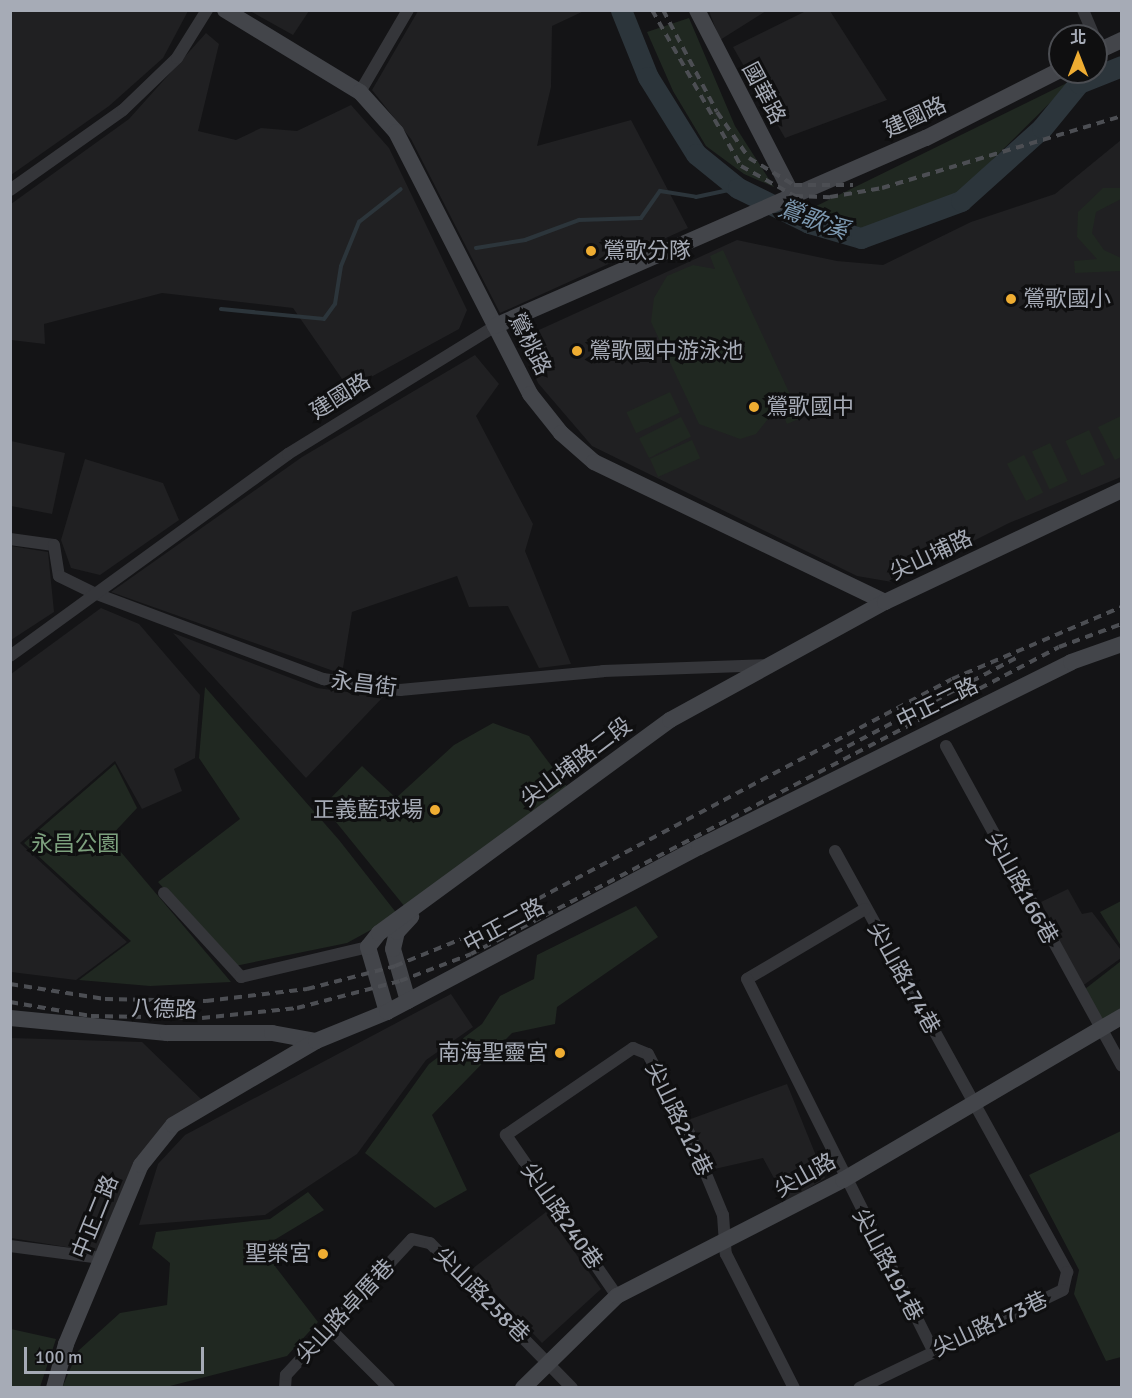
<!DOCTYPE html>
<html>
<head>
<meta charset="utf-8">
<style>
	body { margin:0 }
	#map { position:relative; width:1132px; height:1398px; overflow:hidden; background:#141416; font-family:Signika,"Noto Sans TC",sans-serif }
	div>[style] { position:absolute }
	.built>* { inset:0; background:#202022 }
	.green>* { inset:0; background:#202821; transform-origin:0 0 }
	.stream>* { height:4px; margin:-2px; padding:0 2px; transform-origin:2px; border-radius:2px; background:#2c353b }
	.river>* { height:21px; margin:-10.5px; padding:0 10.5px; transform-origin:10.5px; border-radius:10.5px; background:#2c353b }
	.street>* { height:12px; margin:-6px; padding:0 6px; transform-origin:6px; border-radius:6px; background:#35363a }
	.secondary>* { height:16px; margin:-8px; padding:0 8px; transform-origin:8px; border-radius:8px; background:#43454a }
	.rail>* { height:4px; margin-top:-2px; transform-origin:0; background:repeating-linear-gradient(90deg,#4c4e53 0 8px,transparent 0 14px) }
	.dots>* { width:16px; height:16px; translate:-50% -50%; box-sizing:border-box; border:3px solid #0f0f10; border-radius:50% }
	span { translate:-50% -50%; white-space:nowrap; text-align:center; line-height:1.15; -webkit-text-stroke:6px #0f0f10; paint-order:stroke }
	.street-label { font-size:22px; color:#a6abb6 }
	.poi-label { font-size:22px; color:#a6abb6 }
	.left { translate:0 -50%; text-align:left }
	.right { translate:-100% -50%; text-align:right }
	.park-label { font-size:22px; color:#7da17e }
	.water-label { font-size:24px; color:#7d99b1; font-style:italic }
	.frame { position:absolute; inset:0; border:12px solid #a6abb6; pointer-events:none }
	.north { position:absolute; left:1048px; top:24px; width:60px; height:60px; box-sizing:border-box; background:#0f0f10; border:2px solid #4b4d52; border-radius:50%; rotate:0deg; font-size:16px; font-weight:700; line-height:24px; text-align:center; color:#a6abb6 }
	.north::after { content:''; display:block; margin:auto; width:21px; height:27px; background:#efad32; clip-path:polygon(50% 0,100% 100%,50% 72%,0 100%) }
	.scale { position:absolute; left:24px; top:1347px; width:180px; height:27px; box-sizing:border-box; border:3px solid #a6abb6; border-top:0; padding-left:8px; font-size:18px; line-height:21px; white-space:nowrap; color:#a6abb6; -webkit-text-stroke:4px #0f0f10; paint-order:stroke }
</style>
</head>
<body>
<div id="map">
	<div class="built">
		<i style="clip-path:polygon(11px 10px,188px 10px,188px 11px,163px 58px,109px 106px,11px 175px)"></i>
		<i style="clip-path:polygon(250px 11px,309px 11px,293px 35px)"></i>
		<i style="clip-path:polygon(418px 11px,584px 11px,552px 26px,551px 87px,537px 146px,631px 120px,688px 228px,500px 313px,411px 139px,372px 90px)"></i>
		<i style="clip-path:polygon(709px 11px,766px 11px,720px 40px)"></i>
		<i style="clip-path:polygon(806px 11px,830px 11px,887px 100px,785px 138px,733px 47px)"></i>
		<i style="clip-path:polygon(206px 33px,219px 44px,198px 131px,236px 140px,261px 128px,297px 131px,351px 105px,389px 148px,467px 310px,459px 329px,349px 389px,293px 308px,162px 293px,44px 324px,45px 344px,11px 340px,11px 204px,129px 119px)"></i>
		<i style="clip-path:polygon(1121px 140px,1121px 477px,1009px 523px,892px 582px,857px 576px,592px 446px,538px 383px,519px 339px,737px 240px,837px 261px,883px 265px,971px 222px,1055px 194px)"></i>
		<i style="clip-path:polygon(475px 355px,499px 384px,476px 416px,533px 524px,525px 551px,571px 664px,539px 668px,508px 606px,469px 607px,457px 576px,352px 612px,342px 674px,111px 592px,302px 457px)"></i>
		<i style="clip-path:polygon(11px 441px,65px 453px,52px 514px,11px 506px)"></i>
		<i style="clip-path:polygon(85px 459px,163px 483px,179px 520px,100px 575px,71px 568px,61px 540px)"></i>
		<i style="clip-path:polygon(11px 546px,48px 552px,54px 612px,11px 640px)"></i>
		<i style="clip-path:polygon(101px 608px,139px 624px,200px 695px,195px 758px,174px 769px,182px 791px,142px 809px,115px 761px,20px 843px,127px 942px,76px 980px,11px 972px,11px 674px)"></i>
		<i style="clip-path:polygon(173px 633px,317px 688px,383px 697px,306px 778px)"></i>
		<i style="clip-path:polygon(1068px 889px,1082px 914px,1092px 912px,1121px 950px,1121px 958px,1081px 987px,1041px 902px)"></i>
		<i style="clip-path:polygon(451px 994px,473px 1027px,426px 1060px,357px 1154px,265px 1215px,139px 1225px,158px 1164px,185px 1135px)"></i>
		<i style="clip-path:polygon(11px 1038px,142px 1042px,202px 1100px,167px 1126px,97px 1252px,11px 1238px)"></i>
		<i style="clip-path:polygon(787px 1084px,825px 1178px,787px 1202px,763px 1158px,710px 1170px,688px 1120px)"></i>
		<i style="clip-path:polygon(546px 1212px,601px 1289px,542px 1343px,472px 1269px)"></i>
	</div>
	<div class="green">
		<i style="clip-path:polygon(689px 18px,735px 126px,774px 187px,744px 174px,706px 146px,673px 91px,647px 32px)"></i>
		<i style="clip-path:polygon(1073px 80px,953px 199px,862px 228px,804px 212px)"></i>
		<i style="clip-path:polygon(1103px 188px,1121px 188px,1121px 199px,1096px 212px,1092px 233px,1104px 250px,1121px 258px,1121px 271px,1075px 273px,1074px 261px,1097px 259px,1077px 237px,1078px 212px)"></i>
		<i style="clip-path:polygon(723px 250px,801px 418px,787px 424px,779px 405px,756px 434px,740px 439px,699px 424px,651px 322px,654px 298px,667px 276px,693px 265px,715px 269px,710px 256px)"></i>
		<i style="left:670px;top:392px;width:23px;height:48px;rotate:65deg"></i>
		<i style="clip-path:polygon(1121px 416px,1121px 457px,1115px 460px,1098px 427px)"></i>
		<i style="left:681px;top:417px;width:22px;height:47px;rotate:63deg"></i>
		<i style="left:1089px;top:430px;width:38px;height:26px;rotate:65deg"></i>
		<i style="left:692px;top:440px;width:20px;height:46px;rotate:66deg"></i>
		<i style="left:1050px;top:443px;width:42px;height:20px;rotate:65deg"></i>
		<i style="left:1024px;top:455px;width:42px;height:19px;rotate:63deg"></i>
		<i style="clip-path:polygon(205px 687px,339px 840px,398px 915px,347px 943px,235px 966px,158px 882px,240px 819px,199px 758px)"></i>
		<i style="clip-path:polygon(493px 723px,529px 736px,568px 788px,405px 907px,323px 806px,362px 766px,396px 798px,454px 745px)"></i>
		<i style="clip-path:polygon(115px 764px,137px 808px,109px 838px,231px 982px,150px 986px,79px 980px,131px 941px,24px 843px)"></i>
		<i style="clip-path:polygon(1121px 901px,1121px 946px,1100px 912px)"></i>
		<i style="clip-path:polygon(636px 906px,658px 937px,557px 1007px,555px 1024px,512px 1033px,432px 1115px,467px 1190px,435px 1208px,365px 1153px,429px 1064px,482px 1024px,500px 996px,534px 979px,537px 955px)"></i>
		<i style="clip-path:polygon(1121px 961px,1121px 1008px,1101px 1021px,1085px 989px)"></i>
		<i style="clip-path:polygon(1121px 1131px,1121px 1357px,1106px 1361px,1074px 1294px,1079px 1270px,1029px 1175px)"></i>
		<i style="clip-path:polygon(308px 1192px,324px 1210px,261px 1248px,318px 1322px,287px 1356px,166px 1387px,62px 1388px,78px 1351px,120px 1313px,167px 1305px,170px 1263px,152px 1248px,156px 1232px,270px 1219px)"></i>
		<i style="clip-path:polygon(11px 1329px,56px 1339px,40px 1387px,11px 1387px)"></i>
	</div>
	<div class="stream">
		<i style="left:476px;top:248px;width:50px;rotate:-9.3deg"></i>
		<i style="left:525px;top:240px;width:58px;rotate:-20.3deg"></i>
		<i style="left:579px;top:220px;width:62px;rotate:-1.8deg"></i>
		<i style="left:641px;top:218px;width:33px;rotate:-55deg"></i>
		<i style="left:660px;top:191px;width:36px;rotate:9deg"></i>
		<i style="left:696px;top:197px;width:43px;rotate:-12.1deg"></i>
		<i style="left:221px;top:309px;width:103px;rotate:5.5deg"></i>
		<i style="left:324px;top:319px;width:19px;rotate:-54deg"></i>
		<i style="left:335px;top:304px;width:38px;rotate:-81deg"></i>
		<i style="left:341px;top:266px;width:48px;rotate:-67.8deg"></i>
		<i style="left:359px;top:222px;width:53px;rotate:-38.2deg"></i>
	</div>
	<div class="river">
		<i style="left:621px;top:10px;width:72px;rotate:68.1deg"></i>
		<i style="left:648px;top:77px;width:91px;rotate:58.1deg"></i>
		<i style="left:696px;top:154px;width:54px;rotate:39deg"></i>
		<i style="left:738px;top:188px;width:79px;rotate:26.2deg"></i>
		<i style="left:809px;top:223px;width:54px;rotate:16.1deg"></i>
		<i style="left:861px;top:238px;width:107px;rotate:-20.3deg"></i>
		<i style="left:961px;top:201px;width:109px;rotate:-42deg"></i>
		<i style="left:1042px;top:128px;width:58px;rotate:-50.6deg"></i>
		<i style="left:1079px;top:83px;width:46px;rotate:-21.6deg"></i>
	</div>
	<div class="street">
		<i style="left:1083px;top:10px;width:28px;rotate:67deg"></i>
		<i style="left:360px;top:92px;width:95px;rotate:-59.7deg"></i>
		<i style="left:10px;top:190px;width:138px;rotate:-35.3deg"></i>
		<i style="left:123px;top:110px;width:75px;rotate:-43.9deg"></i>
		<i style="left:177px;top:58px;width:57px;rotate:-58deg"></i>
		<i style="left:10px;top:539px;width:44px;rotate:7.8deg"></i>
		<i style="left:54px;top:545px;width:31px;rotate:81deg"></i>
		<i style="left:59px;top:576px;width:39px;rotate:26deg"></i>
		<i style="left:94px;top:593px;width:245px;rotate:20.6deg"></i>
		<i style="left:323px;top:679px;width:78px;rotate:8.1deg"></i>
		<i style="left:400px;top:690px;width:204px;rotate:-5.3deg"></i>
		<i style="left:603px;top:671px;width:160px;rotate:-2.1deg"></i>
		<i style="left:10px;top:656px;width:344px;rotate:-36deg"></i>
		<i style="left:288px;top:454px;width:243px;rotate:-31.7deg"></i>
		<i style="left:946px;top:746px;width:365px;rotate:61.2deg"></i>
		<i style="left:835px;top:851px;width:481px;rotate:61.1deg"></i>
		<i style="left:1067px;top:1272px;width:18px;rotate:103deg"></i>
		<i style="left:1063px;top:1290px;width:226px;rotate:154.3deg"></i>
		<i style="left:164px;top:893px;width:114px;rotate:47.5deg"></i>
		<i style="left:241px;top:977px;width:130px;rotate:-13.3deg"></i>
		<i style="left:865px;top:909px;width:137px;rotate:149.3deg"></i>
		<i style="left:747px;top:979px;width:415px;rotate:63.4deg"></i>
		<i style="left:10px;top:1246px;width:92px;rotate:7.5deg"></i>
		<i style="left:617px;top:1296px;width:196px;rotate:-124.6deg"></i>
		<i style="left:506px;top:1135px;width:154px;rotate:-34.4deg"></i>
		<i style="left:633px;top:1048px;width:16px;rotate:22deg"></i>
		<i style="left:648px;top:1054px;width:89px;rotate:62.6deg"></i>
		<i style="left:689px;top:1133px;width:89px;rotate:67.5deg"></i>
		<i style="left:723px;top:1215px;width:39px;rotate:86deg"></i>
		<i style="left:726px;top:1254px;width:150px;rotate:63.1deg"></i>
		<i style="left:329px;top:1328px;width:85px;rotate:45deg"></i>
		<i style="left:285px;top:1388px;width:13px;rotate:-86deg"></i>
		<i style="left:286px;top:1375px;width:185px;rotate:-47.2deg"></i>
		<i style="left:412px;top:1239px;width:18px;rotate:13deg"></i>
		<i style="left:430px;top:1243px;width:203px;rotate:45.6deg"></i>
	</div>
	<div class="secondary">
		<i style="left:225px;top:10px;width:158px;rotate:31.3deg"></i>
		<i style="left:360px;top:92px;width:54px;rotate:48deg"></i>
		<i style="left:396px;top:132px;width:294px;rotate:62.9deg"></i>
		<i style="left:530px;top:394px;width:50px;rotate:51.5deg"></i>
		<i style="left:561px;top:433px;width:44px;rotate:41.3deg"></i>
		<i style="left:594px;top:462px;width:323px;rotate:25.7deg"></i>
		<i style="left:697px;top:10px;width:209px;rotate:62.7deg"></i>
		<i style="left:1096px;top:52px;width:29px;rotate:-25deg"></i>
		<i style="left:495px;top:326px;width:470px;rotate:-23.6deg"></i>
		<i style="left:926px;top:138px;width:150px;rotate:-26.9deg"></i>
		<i style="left:408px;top:1001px;width:54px;rotate:-106.1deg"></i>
		<i style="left:393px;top:949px;width:17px;rotate:-77deg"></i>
		<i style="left:397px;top:932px;width:21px;rotate:-47deg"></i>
		<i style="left:387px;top:1012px;width:68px;rotate:-106.3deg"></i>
		<i style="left:368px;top:947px;width:18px;rotate:-52deg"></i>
		<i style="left:379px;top:933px;width:361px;rotate:-36.2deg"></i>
		<i style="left:670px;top:720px;width:245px;rotate:-28.8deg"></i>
		<i style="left:885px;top:602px;width:262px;rotate:-25.3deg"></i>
		<i style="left:10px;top:1018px;width:158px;rotate:5.5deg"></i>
		<i style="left:167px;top:1033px;width:105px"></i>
		<i style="left:272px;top:1033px;width:45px;rotate:10.3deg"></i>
		<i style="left:54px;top:1388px;width:46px;rotate:-74.7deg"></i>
		<i style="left:66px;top:1344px;width:194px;rotate:-67.3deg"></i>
		<i style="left:141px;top:1165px;width:51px;rotate:-51.3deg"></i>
		<i style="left:173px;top:1125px;width:166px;rotate:-30.4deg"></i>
		<i style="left:316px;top:1041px;width:77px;rotate:-22.2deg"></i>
		<i style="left:387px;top:1012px;width:353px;rotate:-27.9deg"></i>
		<i style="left:699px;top:847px;width:415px;rotate:-26.4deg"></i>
		<i style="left:1071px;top:662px;width:54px;rotate:-19.4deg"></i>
		<i style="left:523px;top:1388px;width:132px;rotate:-44.4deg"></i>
		<i style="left:617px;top:1296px;width:254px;rotate:-27.2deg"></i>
		<i style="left:843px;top:1180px;width:324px;rotate:-30.4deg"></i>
	</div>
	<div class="rail">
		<i style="left:652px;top:10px;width:180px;rotate:60.3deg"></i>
		<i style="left:741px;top:166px;width:62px;rotate:29.1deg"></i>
		<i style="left:795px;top:196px;width:35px;rotate:2deg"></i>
		<i style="left:830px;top:197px;width:53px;rotate:-9.8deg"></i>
		<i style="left:882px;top:188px;width:251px;rotate:-16.7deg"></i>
		<i style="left:663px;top:10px;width:115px;rotate:62.1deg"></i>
		<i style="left:717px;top:112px;width:56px;rotate:55.2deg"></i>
		<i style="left:749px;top:158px;width:52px;rotate:31deg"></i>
		<i style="left:794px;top:185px;width:59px"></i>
		<i style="left:835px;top:753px;width:207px;rotate:-27.7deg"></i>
		<i style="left:10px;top:984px;width:96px;rotate:9deg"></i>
		<i style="left:105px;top:999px;width:101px;rotate:1.1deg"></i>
		<i style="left:206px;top:1001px;width:102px;rotate:-6.8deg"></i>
		<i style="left:307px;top:989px;width:91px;rotate:-14.6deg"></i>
		<i style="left:395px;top:966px;width:74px;rotate:-22.1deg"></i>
		<i style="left:464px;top:938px;width:552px;rotate:-27.96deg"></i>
		<i style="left:952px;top:679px;width:185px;rotate:-23deg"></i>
		<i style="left:10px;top:1002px;width:82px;rotate:9.8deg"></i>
		<i style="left:91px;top:1016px;width:111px;rotate:1deg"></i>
		<i style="left:202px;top:1018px;width:96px;rotate:-6deg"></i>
		<i style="left:297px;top:1008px;width:106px;rotate:-14.7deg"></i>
		<i style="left:400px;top:981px;width:76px;rotate:-20.8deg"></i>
		<i style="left:471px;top:954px;width:663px;rotate:-27.57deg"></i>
		<i style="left:1059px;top:647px;width:67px;rotate:-20.1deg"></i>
	</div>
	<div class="dots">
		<i style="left:591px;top:251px;background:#efad32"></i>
		<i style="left:1011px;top:299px;background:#efad32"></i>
		<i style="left:577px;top:351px;background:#efad32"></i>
		<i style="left:754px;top:407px;background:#efad32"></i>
		<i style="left:435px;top:810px;background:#efad32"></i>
		<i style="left:560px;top:1053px;background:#efad32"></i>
		<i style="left:323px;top:1254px;background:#efad32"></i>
	</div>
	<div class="street-label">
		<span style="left:764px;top:93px;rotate:62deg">國華路</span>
		<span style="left:915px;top:117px;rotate:-25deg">建國路</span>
		<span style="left:530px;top:344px;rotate:63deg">鶯桃路</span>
		<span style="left:340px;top:396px;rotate:-32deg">建國路</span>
		<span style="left:931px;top:555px;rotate:-25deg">尖山埔路</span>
		<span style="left:364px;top:684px;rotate:7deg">永昌街</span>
		<span style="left:937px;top:703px;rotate:-26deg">中正二路</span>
		<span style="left:576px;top:762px;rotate:-37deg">尖山埔路二段</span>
		<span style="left:1022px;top:888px;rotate:61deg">尖山路166巷</span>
		<span style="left:504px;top:925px;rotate:-28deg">中正二路</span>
		<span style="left:904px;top:978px;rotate:61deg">尖山路174巷</span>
		<span style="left:164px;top:1009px;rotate:2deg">八德路</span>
		<span style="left:679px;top:1119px;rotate:64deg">尖山路212巷</span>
		<span style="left:805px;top:1175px;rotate:-29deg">尖山路</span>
		<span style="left:562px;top:1216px;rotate:55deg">尖山路240巷</span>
		<span style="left:95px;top:1217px;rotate:-68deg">中正二路</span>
		<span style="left:888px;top:1265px;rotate:62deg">尖山路191巷</span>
		<span style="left:482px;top:1295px;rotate:45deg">尖山路258巷</span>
		<span style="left:345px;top:1311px;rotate:-47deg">尖山路卓厝巷</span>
		<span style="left:990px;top:1324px;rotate:-25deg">尖山路173巷</span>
	</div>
	<div class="poi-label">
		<span class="left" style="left:603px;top:251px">鶯歌分隊</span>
		<span class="left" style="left:1023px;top:299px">鶯歌國小</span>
		<span class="left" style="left:589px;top:351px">鶯歌國中游泳池</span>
		<span class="left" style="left:766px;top:407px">鶯歌國中</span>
		<span class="right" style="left:423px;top:810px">正義藍球場</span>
		<span class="right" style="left:548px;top:1053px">南海聖靈宮</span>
		<span class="right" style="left:311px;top:1254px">聖榮宮</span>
	</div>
	<div class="park-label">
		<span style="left:75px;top:844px">永昌公園</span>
	</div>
	<div class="water-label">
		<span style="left:813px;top:220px;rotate:20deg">鶯歌溪</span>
	</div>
	<div class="frame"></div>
	<div class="north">北</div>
	<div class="scale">100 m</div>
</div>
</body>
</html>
